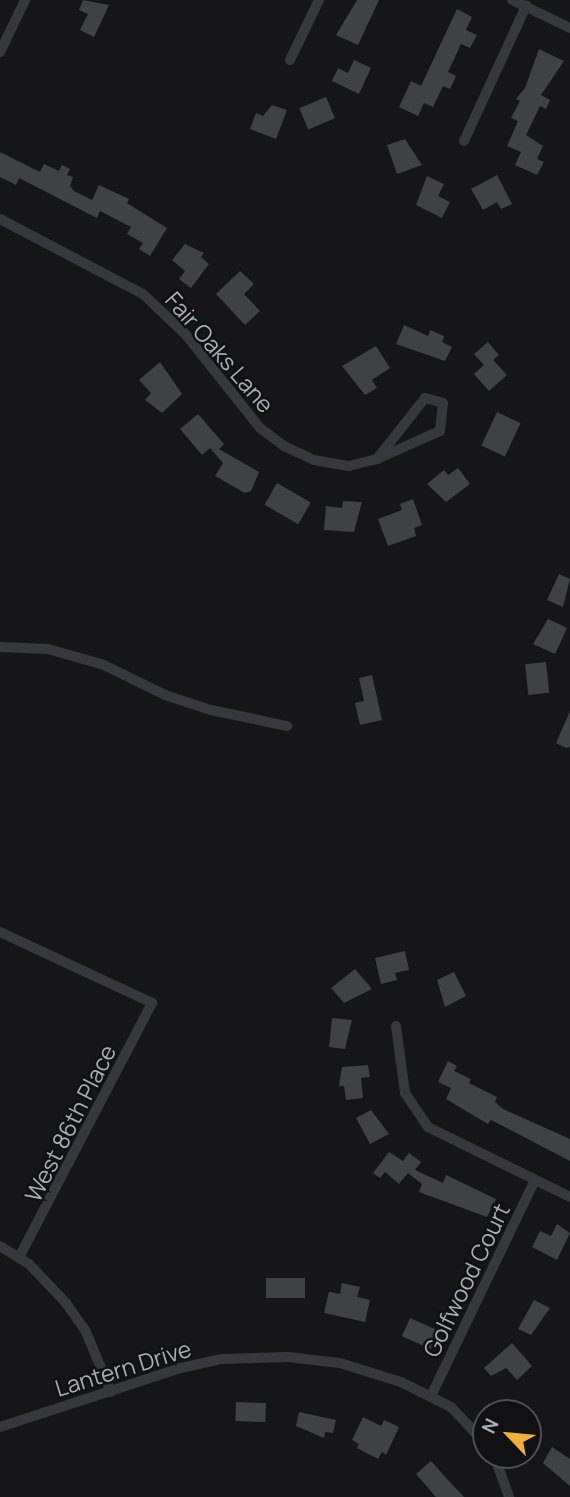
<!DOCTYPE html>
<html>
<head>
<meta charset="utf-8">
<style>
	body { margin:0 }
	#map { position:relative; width:570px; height:1497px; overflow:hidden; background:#161618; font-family:Manrope,sans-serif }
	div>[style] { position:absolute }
	.building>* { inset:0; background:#404145; transform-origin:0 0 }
	.street>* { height:10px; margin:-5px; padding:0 5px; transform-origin:5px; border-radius:5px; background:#37383d }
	span { translate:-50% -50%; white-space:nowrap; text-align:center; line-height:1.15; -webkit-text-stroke:5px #111113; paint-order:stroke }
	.street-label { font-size:23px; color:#a8adb8 }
	.north { position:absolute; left:472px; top:1399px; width:70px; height:70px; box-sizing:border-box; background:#111113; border:2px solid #4d4f55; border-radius:50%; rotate:296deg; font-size:19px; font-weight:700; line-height:28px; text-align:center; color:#a8adb8 }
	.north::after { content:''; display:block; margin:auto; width:24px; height:32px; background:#f2b134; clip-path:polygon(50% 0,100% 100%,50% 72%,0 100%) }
</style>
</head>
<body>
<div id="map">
	<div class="building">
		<i style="clip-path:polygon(83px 0,109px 5px,94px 37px,80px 30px,88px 14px,79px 10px)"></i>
		<i style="clip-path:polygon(357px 0,379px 0,358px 45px,336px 35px)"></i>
		<i style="clip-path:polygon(457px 9px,472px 17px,466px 30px,477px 35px,470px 48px,461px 44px,448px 72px,456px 76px,450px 89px,443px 86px,433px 107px,424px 103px,418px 116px,399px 107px,411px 81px,421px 86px)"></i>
		<i style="clip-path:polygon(539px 49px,564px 61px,541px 95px,550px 100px,546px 109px,540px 106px,526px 135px,543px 146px,537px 159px,544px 162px,537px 175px,515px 165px,521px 152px,507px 146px,518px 121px,511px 118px,520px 101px,516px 99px,525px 88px)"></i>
		<i style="clip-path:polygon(354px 60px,371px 68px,359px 94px,332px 81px,338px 68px,348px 73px)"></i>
		<i style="left:326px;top:97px;width:23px;height:29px;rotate:67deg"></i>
		<i style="clip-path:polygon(272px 105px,287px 110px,276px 139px,250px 129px,256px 113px,263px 116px)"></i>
		<i style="clip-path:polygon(405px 139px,422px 165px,397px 174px,387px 145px)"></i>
		<i style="clip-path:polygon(0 152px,40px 172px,44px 164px,59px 171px,62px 165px,70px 169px,67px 175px,73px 177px,70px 186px,74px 191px,92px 200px,99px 185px,129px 199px,127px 203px,167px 228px,150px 256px,139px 249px,143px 243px,127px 234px,131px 227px,100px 211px,97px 218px,19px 178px,16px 185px,0 177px)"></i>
		<i style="clip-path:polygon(497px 175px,512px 204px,501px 209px,497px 202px,483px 210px,471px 189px)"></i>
		<i style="clip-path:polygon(427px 176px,444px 184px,438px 196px,450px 202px,442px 218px,416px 205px)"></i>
		<i style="clip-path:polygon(185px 244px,204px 253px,201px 257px,209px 264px,191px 288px,179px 279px,185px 271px,172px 260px)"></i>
		<i style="clip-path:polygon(240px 271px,254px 284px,244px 294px,260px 311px,245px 325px,216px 294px)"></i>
		<i style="clip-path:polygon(404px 325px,428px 336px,430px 330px,444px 336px,442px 342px,452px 347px,445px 361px,396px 344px)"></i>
		<i style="clip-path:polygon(488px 342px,499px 355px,493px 360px,507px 375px,489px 391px,474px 374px,484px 365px,474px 354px)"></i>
		<i style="clip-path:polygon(376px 346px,390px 368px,372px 380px,377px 388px,365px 395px,342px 366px)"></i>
		<i style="clip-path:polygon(160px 362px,182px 394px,162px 413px,145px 400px,151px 393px,139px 380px)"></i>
		<i style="left:497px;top:412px;width:26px;height:37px;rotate:25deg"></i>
		<i style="clip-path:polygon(198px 414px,224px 444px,219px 449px,259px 472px,251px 491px,245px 493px,215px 476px,223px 463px,210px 448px,202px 455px,180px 429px)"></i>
		<i style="clip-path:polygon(458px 468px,470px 484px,446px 502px,427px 484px,444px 470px,448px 475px)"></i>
		<i style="left:277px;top:483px;width:39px;height:25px;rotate:30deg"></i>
		<i style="clip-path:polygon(413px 499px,422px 525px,414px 528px,416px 536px,388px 546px,378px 519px,402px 510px,400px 504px)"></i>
		<i style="clip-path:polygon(343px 501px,362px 502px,354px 532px,324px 530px,326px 506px,342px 508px)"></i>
		<i style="clip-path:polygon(559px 574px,570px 579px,563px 607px,547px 600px)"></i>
		<i style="clip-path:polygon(548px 619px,567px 628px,555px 654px,533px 644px)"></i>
		<i style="left:546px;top:662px;width:31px;height:21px;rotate:84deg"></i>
		<i style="clip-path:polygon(372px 675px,382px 720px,360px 725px,355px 703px,364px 701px,359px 678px)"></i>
		<i style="clip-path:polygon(570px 711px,570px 747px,566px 748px,556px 743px)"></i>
		<i style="clip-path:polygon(405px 951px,409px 970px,395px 973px,397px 980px,381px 984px,375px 958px)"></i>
		<i style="clip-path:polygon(355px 969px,372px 989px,344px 1003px,331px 988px)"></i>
		<i style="clip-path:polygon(454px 972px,466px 996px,445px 1007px,437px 980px)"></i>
		<i style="clip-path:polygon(332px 1018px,352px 1020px,345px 1049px,329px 1047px)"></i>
		<i style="clip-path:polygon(448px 1061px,457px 1066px,454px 1071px,471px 1079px,469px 1083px,497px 1097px,495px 1102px,503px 1109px,570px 1139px,570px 1161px,491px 1120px,488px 1124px,446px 1099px,451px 1088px,438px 1082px)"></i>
		<i style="clip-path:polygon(368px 1065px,370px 1077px,361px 1078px,363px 1098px,346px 1100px,344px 1086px,339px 1086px,342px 1067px)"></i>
		<i style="clip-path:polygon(371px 1110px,389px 1134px,370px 1144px,356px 1118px)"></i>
		<i style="clip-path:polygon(389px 1152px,403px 1161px,409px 1153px,421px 1162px,415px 1170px,443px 1183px,446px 1175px,496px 1199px,487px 1217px,419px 1192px,422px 1184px,408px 1173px,399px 1184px,385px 1172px,380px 1178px,373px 1173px)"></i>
		<i style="clip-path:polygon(557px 1224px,570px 1233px,557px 1260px,532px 1247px,540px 1231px,551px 1236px)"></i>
		<i style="left:266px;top:1278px;width:39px;height:20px"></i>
		<i style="clip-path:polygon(342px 1283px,360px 1287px,357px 1297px,370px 1300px,365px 1322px,324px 1313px,329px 1292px,340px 1294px)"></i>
		<i style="clip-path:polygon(534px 1300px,550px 1308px,531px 1335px,518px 1329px)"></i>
		<i style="left:410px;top:1318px;width:32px;height:20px;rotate:24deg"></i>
		<i style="clip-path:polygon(512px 1343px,532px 1366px,517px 1380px,506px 1368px,491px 1376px,484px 1368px)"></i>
		<i style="left:236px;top:1402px;width:30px;height:19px;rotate:2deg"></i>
		<i style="clip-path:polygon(299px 1412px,336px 1420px,333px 1433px,325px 1432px,324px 1438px,296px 1426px)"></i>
		<i style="clip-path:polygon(363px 1417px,381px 1426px,384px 1420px,399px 1427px,386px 1455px,382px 1452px,378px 1459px,357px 1448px,359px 1444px,352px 1440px)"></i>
		<i style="clip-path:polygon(552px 1447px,570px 1459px,570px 1486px,543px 1463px)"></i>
		<i style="clip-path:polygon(431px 1461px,447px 1479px,464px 1497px,436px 1497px,416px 1474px)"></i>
	</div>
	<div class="street">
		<i style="left:512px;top:0;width:64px;rotate:25.8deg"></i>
		<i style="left:0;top:52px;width:58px;rotate:-64.3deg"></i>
		<i style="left:290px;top:60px;width:67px;rotate:-64.2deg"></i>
		<i style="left:464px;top:141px;width:149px;rotate:-65.3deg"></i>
		<i style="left:0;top:219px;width:161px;rotate:27.7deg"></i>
		<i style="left:143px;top:294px;width:59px;rotate:43.6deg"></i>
		<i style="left:186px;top:335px;width:119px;rotate:51.5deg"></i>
		<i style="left:260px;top:428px;width:30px;rotate:37deg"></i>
		<i style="left:284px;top:446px;width:33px;rotate:25deg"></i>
		<i style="left:314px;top:460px;width:36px;rotate:10deg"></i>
		<i style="left:349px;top:466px;width:29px;rotate:-14deg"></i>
		<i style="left:377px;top:459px;width:69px;rotate:-24deg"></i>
		<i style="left:440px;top:431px;width:28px;rotate:-84deg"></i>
		<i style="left:443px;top:403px;width:19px;rotate:-164deg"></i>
		<i style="left:425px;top:398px;width:78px;rotate:128.2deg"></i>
		<i style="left:0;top:647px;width:48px;rotate:2.4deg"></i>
		<i style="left:48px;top:649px;width:58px;rotate:15.9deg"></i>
		<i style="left:104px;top:665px;width:68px;rotate:26.2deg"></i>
		<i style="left:165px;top:695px;width:48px;rotate:18.1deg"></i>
		<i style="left:211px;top:710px;width:78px;rotate:11.9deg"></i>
		<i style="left:0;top:932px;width:168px;rotate:25deg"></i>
		<i style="left:152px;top:1003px;width:287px;rotate:117.6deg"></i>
		<i style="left:396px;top:1026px;width:68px;rotate:82.3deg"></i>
		<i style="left:405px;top:1093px;width:41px;rotate:55.9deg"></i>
		<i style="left:428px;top:1127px;width:158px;rotate:26.2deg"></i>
		<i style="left:0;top:1246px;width:34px;rotate:32deg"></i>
		<i style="left:29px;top:1264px;width:54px;rotate:46.5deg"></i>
		<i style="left:66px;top:1303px;width:35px;rotate:55deg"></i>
		<i style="left:86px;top:1332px;width:65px;rotate:67.4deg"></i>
		<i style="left:431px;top:1396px;width:240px;rotate:-64.3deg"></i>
		<i style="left:0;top:1427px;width:190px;rotate:-18.1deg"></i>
		<i style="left:181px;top:1368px;width:42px;rotate:-12.4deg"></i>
		<i style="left:222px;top:1359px;width:66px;rotate:-1.7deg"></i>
		<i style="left:288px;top:1357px;width:52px;rotate:6.6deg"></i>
		<i style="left:340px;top:1363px;width:64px;rotate:17.3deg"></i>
		<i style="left:401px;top:1382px;width:56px;rotate:26.6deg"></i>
		<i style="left:451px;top:1407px;width:51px;rotate:46.6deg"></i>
		<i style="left:494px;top:1455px;width:45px;rotate:70.3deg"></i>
	</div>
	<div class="street-label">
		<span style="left:220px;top:352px;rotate:49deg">Fair Oaks Lane</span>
		<span style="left:70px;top:1123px;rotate:-63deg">West 86th Place</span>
		<span style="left:466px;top:1280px;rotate:-64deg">Golfwood Court</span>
		<span style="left:123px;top:1368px;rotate:-17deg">Lantern Drive</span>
	</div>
	<div class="north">N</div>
</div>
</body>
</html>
